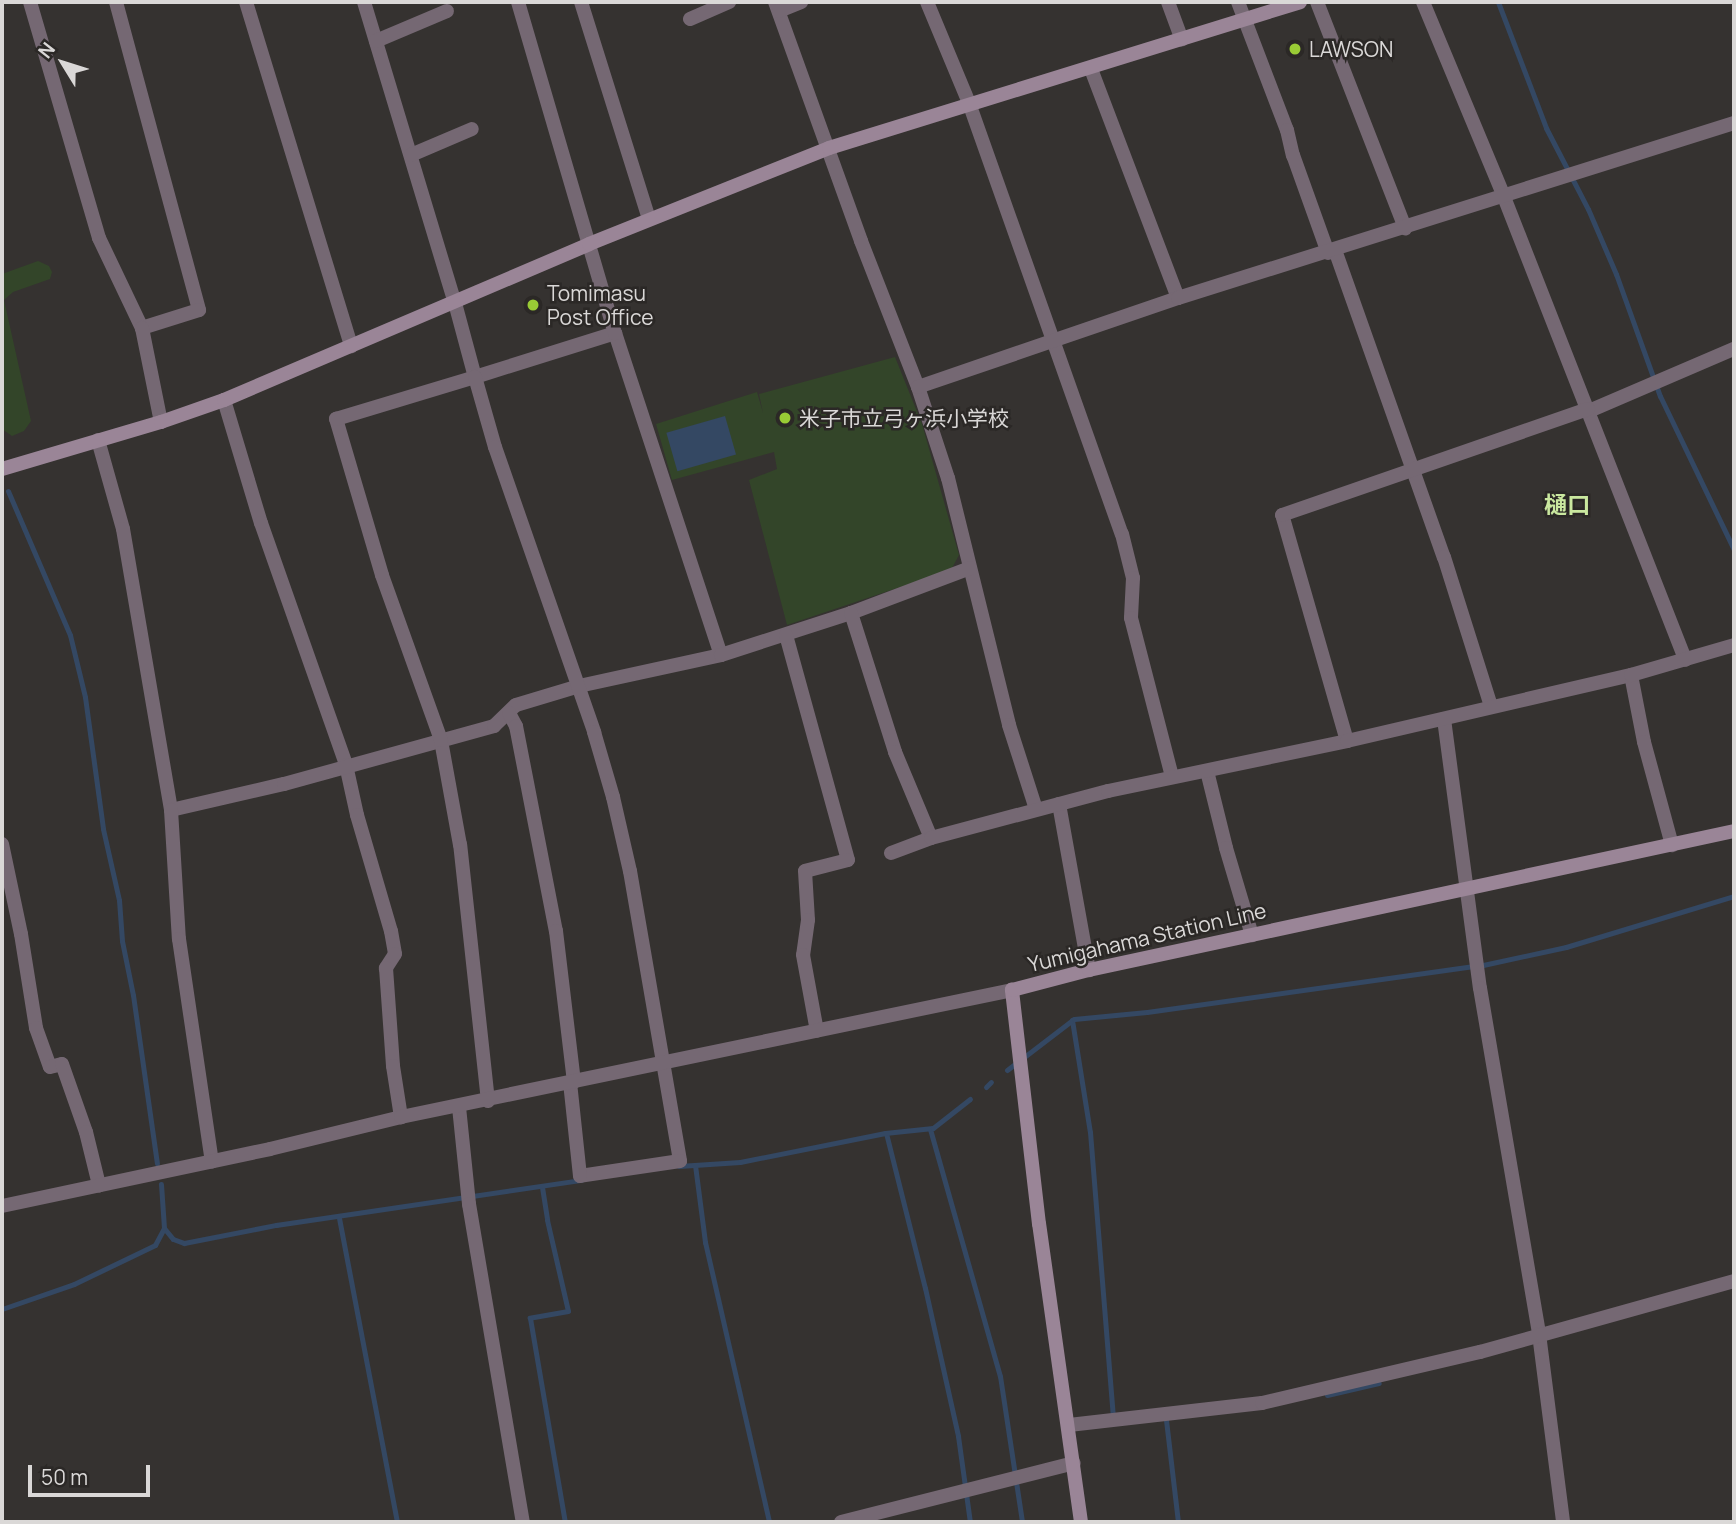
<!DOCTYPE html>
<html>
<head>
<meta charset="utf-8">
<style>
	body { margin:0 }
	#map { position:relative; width:1736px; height:1524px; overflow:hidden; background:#353230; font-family:Manrope,"Noto Sans JP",sans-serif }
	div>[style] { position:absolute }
	.green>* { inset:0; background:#334529 }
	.water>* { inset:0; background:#344863; transform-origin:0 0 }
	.stream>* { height:5px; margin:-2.5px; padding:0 2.5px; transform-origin:2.5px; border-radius:2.5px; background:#344863 }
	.street>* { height:14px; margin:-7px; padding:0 7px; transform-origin:7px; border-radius:7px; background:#756873 }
	.secondary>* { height:14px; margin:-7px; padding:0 7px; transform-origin:7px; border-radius:7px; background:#9a8597 }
	.dots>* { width:19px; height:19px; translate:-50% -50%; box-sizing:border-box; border:4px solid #2b2826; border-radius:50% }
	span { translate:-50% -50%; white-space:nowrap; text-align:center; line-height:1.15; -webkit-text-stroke:5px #2b2826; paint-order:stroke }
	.poi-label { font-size:21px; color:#dad8d7 }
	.left { translate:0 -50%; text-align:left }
	.street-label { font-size:21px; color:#dad8d7 }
	.neighbourhood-label { font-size:23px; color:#cae89f; font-weight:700 }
	.frame { position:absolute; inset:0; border:4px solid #dad8d7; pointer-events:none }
	.north { position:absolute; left:28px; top:28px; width:70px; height:70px; -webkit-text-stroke:5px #2b2826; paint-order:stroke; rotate:308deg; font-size:19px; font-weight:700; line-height:28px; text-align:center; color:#dad8d7 }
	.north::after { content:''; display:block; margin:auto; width:24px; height:32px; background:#dad8d7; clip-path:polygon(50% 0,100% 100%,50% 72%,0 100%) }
	.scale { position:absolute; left:28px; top:1465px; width:122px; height:32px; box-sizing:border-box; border:4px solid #dad8d7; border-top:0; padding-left:9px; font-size:21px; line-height:24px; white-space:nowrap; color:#dad8d7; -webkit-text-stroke:5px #2b2826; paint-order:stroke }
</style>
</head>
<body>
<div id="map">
	<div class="green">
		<i style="clip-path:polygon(38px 261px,49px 266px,52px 272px,50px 279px,13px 292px,4px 300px,31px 421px,24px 431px,12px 436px,2px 429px,2px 274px)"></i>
		<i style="clip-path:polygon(895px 357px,922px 424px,959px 555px,951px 570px,787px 625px,749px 480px,777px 469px,774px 452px,672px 480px,656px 424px,757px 392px,763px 413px,759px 394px)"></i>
	</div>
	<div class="water">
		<i style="left:725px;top:416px;width:40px;height:61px;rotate:74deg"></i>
	</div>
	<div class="stream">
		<i style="left:1498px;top:2px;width:135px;rotate:69.1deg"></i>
		<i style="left:1546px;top:128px;width:91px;rotate:62.6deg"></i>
		<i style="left:1588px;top:209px;width:71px;rotate:66.7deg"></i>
		<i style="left:1616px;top:274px;width:130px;rotate:70.2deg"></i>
		<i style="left:1660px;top:396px;width:171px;rotate:64.3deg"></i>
		<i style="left:8px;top:491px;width:157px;rotate:66.7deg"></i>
		<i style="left:70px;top:635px;width:64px;rotate:76.4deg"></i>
		<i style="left:85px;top:697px;width:133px;rotate:82.2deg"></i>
		<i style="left:103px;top:829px;width:73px;rotate:77.3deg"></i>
		<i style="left:119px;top:900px;width:41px;rotate:85.8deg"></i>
		<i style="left:122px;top:941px;width:55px;rotate:78.5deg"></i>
		<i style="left:133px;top:995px;width:170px;rotate:81.9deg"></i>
		<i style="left:1072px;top:1020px;width:113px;rotate:80.9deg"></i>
		<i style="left:1090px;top:1132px;width:288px;rotate:85.4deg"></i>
		<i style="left:1007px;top:1070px;width:84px;rotate:-37.3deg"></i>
		<i style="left:1074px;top:1019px;width:73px;rotate:-5.5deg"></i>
		<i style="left:1147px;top:1012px;width:339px;rotate:-8deg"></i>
		<i style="left:1483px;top:965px;width:85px;rotate:-12.2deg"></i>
		<i style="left:1566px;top:947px;width:176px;rotate:-16.9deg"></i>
		<i style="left:986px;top:1087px;width:7px;rotate:-45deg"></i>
		<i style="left:930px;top:1129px;width:257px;rotate:74.2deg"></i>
		<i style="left:1000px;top:1376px;width:148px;rotate:81.4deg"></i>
		<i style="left:886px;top:1133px;width:160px;rotate:75.9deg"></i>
		<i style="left:925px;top:1288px;width:152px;rotate:77.4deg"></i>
		<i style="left:958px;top:1436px;width:87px;rotate:82.1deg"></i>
		<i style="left:695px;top:1165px;width:78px;rotate:82.6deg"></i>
		<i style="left:705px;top:1242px;width:287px;rotate:77.1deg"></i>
		<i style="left:679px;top:1166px;width:61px;rotate:-3.8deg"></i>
		<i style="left:740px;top:1162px;width:148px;rotate:-11.3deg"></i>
		<i style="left:885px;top:1133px;width:48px;rotate:-5.9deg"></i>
		<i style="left:933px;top:1128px;width:47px;rotate:-38.1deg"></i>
		<i style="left:542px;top:1187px;width:33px;rotate:81deg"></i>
		<i style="left:547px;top:1220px;width:93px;rotate:77deg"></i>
		<i style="left:568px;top:1311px;width:39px;rotate:170deg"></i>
		<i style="left:530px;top:1318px;width:207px;rotate:80.3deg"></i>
		<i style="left:339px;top:1218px;width:309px;rotate:79.2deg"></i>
		<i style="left:164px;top:1228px;width:14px;rotate:51deg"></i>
		<i style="left:173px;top:1239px;width:12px;rotate:20deg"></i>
		<i style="left:184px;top:1243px;width:94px;rotate:-11.1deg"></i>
		<i style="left:276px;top:1225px;width:309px;rotate:-8.4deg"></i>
		<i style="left:2px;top:1309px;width:76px;rotate:-19.1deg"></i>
		<i style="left:74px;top:1284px;width:90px;rotate:-25.7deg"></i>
		<i style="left:155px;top:1245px;width:19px;rotate:-62deg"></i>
		<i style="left:164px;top:1228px;width:44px;rotate:-93.9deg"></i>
		<i style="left:1327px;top:1395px;width:53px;rotate:-13deg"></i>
		<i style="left:1166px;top:1420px;width:103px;rotate:83.3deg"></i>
	</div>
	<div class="street">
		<i style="left:30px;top:2px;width:246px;rotate:73.7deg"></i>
		<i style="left:99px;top:238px;width:100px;rotate:64.5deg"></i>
		<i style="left:116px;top:2px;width:319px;rotate:74.9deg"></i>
		<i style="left:199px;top:310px;width:60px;rotate:162.5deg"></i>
		<i style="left:142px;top:328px;width:96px;rotate:78.6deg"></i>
		<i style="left:246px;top:2px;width:360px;rotate:73deg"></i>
		<i style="left:364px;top:2px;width:314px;rotate:73.2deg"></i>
		<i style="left:455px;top:303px;width:77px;rotate:74.9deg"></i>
		<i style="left:475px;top:377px;width:147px;rotate:-17.4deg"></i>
		<i style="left:615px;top:333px;width:339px;rotate:71.8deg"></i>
		<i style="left:518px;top:2px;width:345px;rotate:73.7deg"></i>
		<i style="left:581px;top:2px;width:227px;rotate:72.6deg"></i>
		<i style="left:775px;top:2px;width:254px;rotate:70.2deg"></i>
		<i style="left:861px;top:241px;width:157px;rotate:68.7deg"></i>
		<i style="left:918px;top:387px;width:96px;rotate:71.8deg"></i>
		<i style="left:948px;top:478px;width:254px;rotate:76.1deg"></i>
		<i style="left:1009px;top:725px;width:88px;rotate:72.2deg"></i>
		<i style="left:927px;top:2px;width:109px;rotate:67.4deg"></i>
		<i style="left:969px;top:103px;width:457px;rotate:70.5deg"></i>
		<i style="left:1122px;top:534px;width:45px;rotate:76deg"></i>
		<i style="left:1133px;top:578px;width:40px;rotate:92.9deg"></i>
		<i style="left:1131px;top:618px;width:164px;rotate:75.5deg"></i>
		<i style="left:1168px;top:2px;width:40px;rotate:69.8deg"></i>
		<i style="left:1238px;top:2px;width:137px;rotate:69.1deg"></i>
		<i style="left:1287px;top:130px;width:26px;rotate:77deg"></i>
		<i style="left:1293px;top:155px;width:104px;rotate:70.3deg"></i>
		<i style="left:1317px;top:2px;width:243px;rotate:68.7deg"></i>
		<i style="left:1423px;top:2px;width:211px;rotate:67.4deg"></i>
		<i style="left:1504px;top:197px;width:497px;rotate:68.6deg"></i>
		<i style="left:779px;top:11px;width:24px;rotate:-22deg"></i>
		<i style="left:690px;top:19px;width:43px;rotate:-23.6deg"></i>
		<i style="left:376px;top:41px;width:77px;rotate:-22.9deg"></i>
		<i style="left:1091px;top:69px;width:245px;rotate:69.2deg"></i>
		<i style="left:411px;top:155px;width:66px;rotate:-23.1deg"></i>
		<i style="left:1335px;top:250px;width:326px;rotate:70.5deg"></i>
		<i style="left:1444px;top:557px;width:156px;rotate:72.5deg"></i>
		<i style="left:918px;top:387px;width:275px;rotate:-18.9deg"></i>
		<i style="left:1178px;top:298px;width:583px;rotate:-17.47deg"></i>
		<i style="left:224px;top:400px;width:128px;rotate:73.3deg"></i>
		<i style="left:261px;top:523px;width:256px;rotate:70.6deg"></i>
		<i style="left:346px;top:765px;width:51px;rotate:77.6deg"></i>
		<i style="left:357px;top:815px;width:121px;rotate:73.7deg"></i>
		<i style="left:391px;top:931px;width:23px;rotate:80deg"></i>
		<i style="left:395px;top:954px;width:17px;rotate:123deg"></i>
		<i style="left:386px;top:968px;width:98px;rotate:85.9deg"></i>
		<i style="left:393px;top:1066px;width:52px;rotate:81.1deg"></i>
		<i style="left:1589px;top:411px;width:158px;rotate:-23.2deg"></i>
		<i style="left:98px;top:440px;width:92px;rotate:74.3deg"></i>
		<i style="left:123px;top:529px;width:285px;rotate:80.3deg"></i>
		<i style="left:171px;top:810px;width:116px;rotate:-13deg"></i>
		<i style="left:284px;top:784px;width:218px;rotate:-15.4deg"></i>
		<i style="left:494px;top:726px;width:30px;rotate:-44deg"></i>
		<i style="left:516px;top:705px;width:66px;rotate:-16.8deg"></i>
		<i style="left:579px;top:686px;width:145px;rotate:-12.3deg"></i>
		<i style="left:721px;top:655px;width:137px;rotate:-17.9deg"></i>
		<i style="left:851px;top:613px;width:127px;rotate:-20.7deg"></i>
		<i style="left:851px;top:613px;width:146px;rotate:72.4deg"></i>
		<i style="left:895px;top:752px;width:93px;rotate:67.3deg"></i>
		<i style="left:786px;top:635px;width:233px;rotate:74.6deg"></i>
		<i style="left:848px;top:860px;width:44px;rotate:165.7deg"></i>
		<i style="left:805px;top:871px;width:49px;rotate:86.5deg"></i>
		<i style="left:808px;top:920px;width:35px;rotate:98deg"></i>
		<i style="left:803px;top:955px;width:77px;rotate:79.6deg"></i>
		<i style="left:1631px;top:675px;width:68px;rotate:79deg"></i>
		<i style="left:1644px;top:742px;width:107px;rotate:74.8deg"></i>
		<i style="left:509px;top:713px;width:15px;rotate:62deg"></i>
		<i style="left:516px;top:726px;width:209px;rotate:79deg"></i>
		<i style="left:556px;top:931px;width:152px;rotate:83.2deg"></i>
		<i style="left:1444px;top:719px;width:271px;rotate:82.4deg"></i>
		<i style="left:1480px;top:988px;width:351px;rotate:80.3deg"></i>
		<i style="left:1539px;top:1334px;width:190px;rotate:82.7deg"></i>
		<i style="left:1347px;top:741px;width:235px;rotate:-106deg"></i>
		<i style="left:1282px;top:515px;width:324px;rotate:-19.1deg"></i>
		<i style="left:1207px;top:771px;width:79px;rotate:76.1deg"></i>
		<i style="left:1226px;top:848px;width:91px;rotate:73.4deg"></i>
		<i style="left:1059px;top:804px;width:169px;rotate:79.8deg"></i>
		<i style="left:171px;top:810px;width:129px;rotate:86.5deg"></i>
		<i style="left:179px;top:939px;width:225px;rotate:81.6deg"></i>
		<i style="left:2px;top:844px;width:92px;rotate:78.1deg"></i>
		<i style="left:21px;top:934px;width:95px;rotate:80.9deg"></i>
		<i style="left:36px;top:1028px;width:41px;rotate:70.3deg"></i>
		<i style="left:50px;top:1067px;width:12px;rotate:-14deg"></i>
		<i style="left:62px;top:1064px;width:72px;rotate:70.6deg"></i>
		<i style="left:86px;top:1132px;width:55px;rotate:76.2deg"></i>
		<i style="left:891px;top:853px;width:43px;rotate:-20.6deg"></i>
		<i style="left:931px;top:838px;width:183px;rotate:-14.9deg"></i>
		<i style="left:1108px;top:791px;width:244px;rotate:-11.8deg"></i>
		<i style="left:1347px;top:741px;width:292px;rotate:-13.1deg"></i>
		<i style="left:1631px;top:675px;width:107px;rotate:-16.2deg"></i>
		<i style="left:488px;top:1101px;width:258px;rotate:-96.2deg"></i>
		<i style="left:460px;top:845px;width:107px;rotate:-100.3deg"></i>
		<i style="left:441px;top:740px;width:175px;rotate:-109.7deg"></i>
		<i style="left:382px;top:575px;width:163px;rotate:-106.4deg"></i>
		<i style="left:336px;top:419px;width:145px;rotate:-16.8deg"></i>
		<i style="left:475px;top:377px;width:73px;rotate:74.1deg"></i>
		<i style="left:495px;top:447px;width:302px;rotate:70.8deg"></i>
		<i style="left:594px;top:732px;width:68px;rotate:73.7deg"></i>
		<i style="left:613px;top:797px;width:76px;rotate:77.1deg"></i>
		<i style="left:630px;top:871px;width:294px;rotate:80.2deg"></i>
		<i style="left:680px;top:1161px;width:101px;rotate:171.5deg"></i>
		<i style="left:580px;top:1176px;width:94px;rotate:-96.1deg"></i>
		<i style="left:459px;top:1107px;width:98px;rotate:84.1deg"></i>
		<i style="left:469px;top:1204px;width:323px;rotate:80.4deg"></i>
		<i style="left:2px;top:1206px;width:274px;rotate:-12deg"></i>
		<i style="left:270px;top:1149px;width:135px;rotate:-13.7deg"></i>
		<i style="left:401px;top:1117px;width:624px;rotate:-11.74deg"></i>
		<i style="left:1069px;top:1425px;width:194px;rotate:-6.5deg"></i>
		<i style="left:1262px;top:1403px;width:224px;rotate:-13.2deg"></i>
		<i style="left:1480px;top:1352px;width:264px;rotate:-15.6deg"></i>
		<i style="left:841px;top:1522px;width:240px;rotate:-14.2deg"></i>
	</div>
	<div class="secondary">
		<i style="left:2px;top:469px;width:166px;rotate:-16.5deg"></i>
		<i style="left:161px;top:422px;width:67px;rotate:-19.2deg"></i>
		<i style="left:224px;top:400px;width:397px;rotate:-23.1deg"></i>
		<i style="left:589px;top:244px;width:258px;rotate:-21.8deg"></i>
		<i style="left:829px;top:148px;width:493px;rotate:-17.2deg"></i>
		<i style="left:1081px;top:1522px;width:301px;rotate:-98deg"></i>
		<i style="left:1039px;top:1224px;width:236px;rotate:-96.6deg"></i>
		<i style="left:1012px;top:990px;width:80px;rotate:-14.6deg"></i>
		<i style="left:1089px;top:970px;width:660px;rotate:-12.16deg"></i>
	</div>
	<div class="dots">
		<i style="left:1295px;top:49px;background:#99cb35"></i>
		<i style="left:533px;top:305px;background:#99cb35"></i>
		<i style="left:785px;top:418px;background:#99cb35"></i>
	</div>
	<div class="poi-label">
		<span class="left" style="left:1309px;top:49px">LAWSON</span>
		<span class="left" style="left:547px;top:305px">Tomimasu<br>Post Office</span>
		<span class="left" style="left:799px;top:418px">米子市立弓ヶ浜小学校</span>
	</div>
	<div class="street-label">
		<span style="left:1147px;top:937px;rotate:-13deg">Yumigahama Station Line</span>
	</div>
	<div class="neighbourhood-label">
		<span style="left:1567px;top:504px">樋口</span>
	</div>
	<div class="frame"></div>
	<div class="north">N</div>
	<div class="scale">50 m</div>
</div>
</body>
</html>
